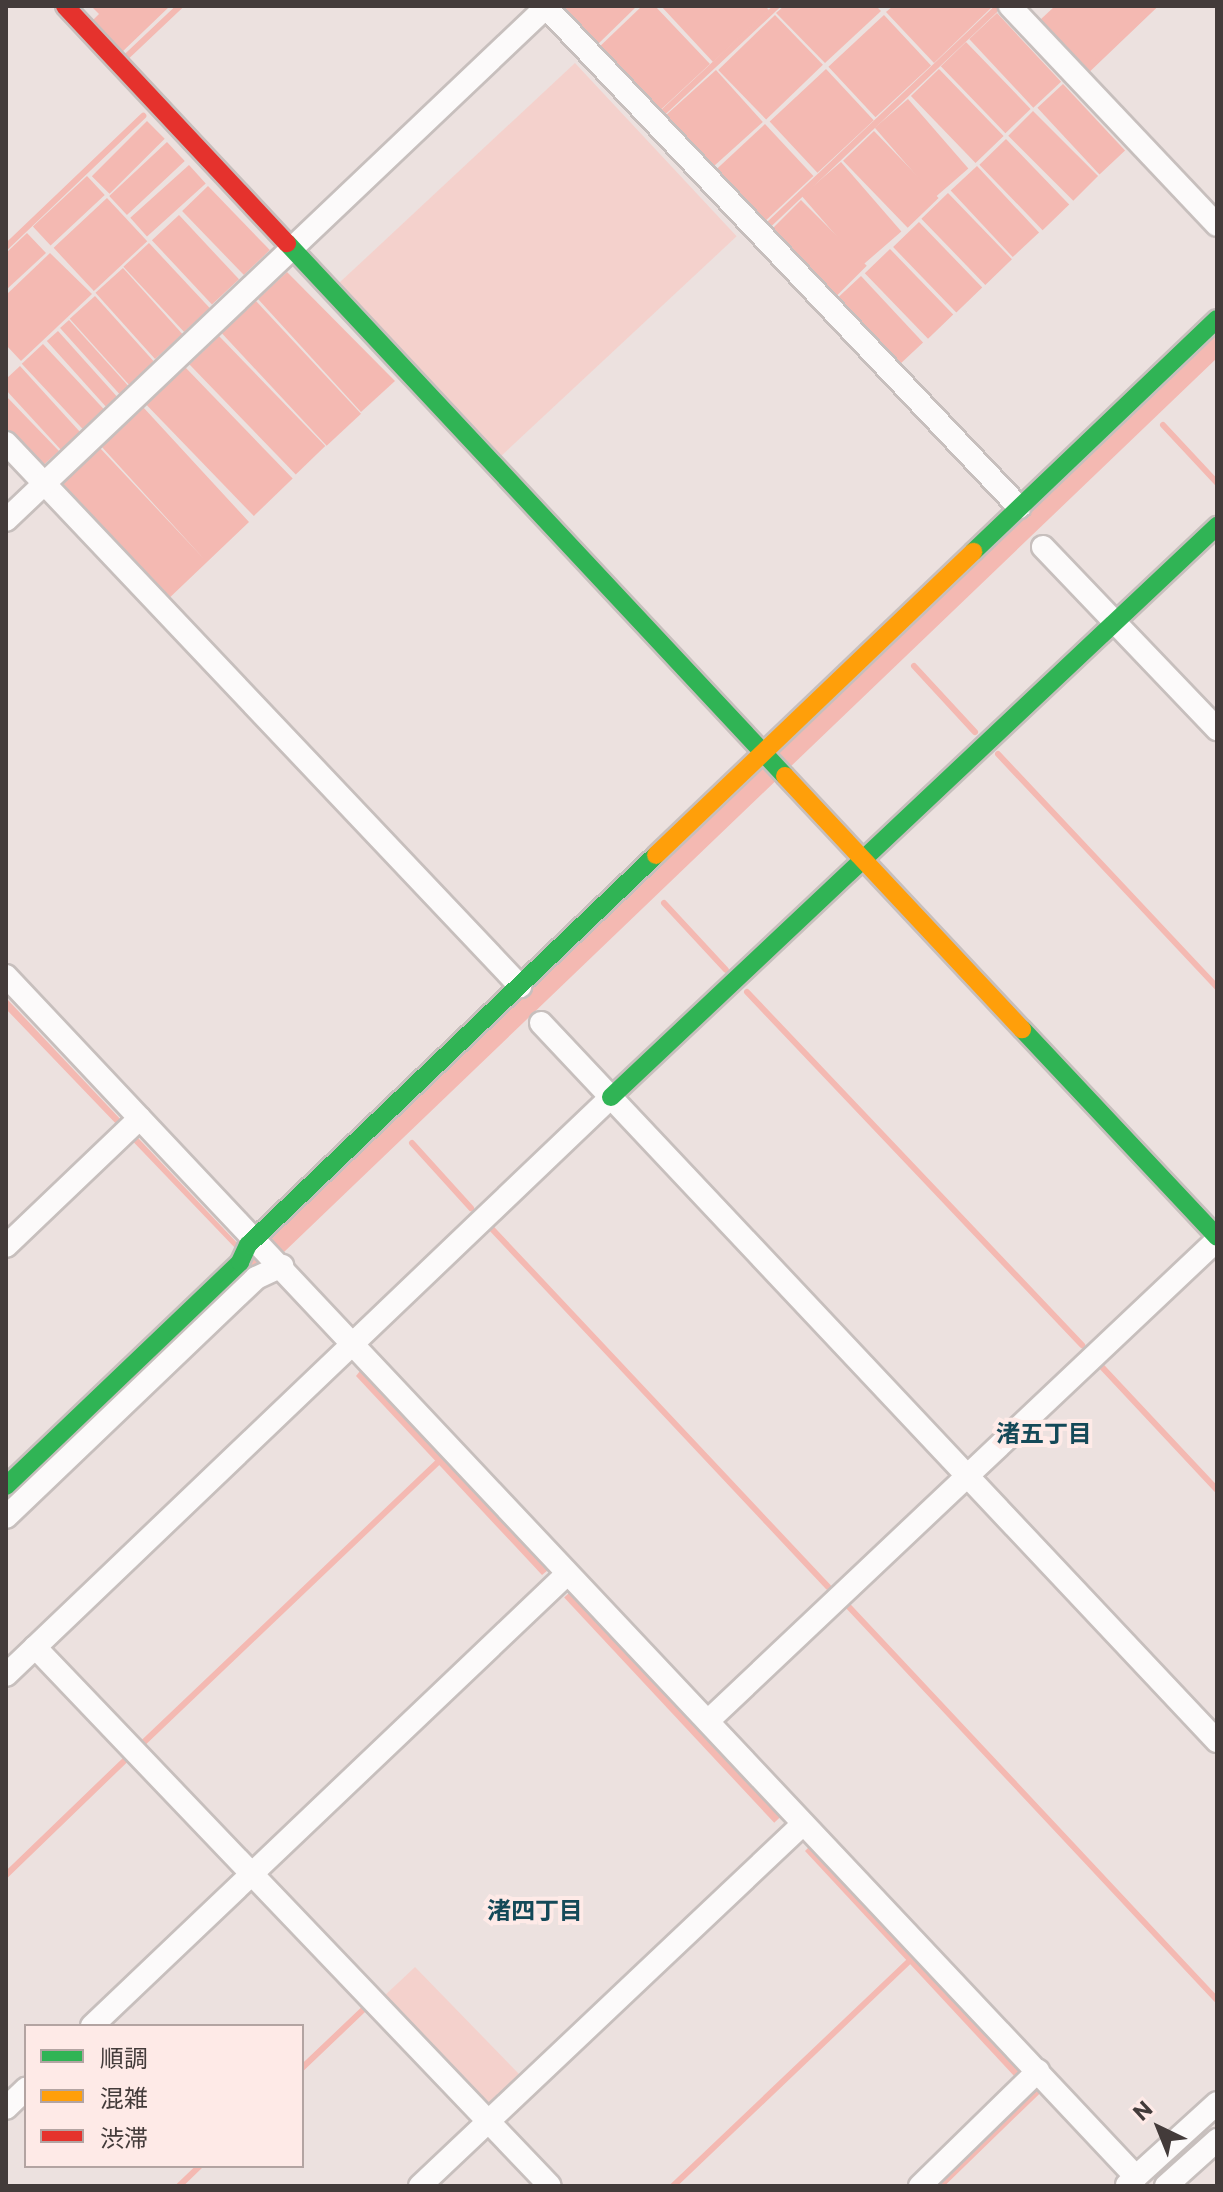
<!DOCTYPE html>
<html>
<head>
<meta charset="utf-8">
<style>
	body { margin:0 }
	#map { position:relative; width:1223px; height:2192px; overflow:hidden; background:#ece1df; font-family:Commissioner,"Noto Sans JP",sans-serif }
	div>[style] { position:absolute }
	.green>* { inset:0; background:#f4d1cc; transform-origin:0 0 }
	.water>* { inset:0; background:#f4b9b2; transform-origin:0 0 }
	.stream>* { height:6px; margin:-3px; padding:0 3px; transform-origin:3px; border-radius:3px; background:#f4b9b2 }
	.roads { filter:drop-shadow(2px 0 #c7bfbd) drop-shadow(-2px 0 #c7bfbd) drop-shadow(0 2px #c7bfbd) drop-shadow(0 -2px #c7bfbd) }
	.street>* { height:22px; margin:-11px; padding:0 11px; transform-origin:11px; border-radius:11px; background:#fcfafa }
	.fast>* { height:18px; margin:-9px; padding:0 9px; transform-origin:9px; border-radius:9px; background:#30b455 }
	.slow>* { height:18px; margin:-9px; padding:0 9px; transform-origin:9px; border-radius:9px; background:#ff9f0a }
	.jam>* { height:18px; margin:-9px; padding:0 9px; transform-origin:9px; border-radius:9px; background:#e5322d }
	span { translate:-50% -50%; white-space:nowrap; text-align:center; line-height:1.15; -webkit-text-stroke:8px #feeae7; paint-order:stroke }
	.neighbourhood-label { font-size:24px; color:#144958; font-weight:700 }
	.frame { position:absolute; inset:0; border:8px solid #433b3a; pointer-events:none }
	.legend { position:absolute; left:24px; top:2024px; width:280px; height:144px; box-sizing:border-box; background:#feeae7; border:2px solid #b3a4a2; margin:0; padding:10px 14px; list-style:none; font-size:24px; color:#433b3a }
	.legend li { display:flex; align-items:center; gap:16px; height:40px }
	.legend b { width:40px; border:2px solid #b3a4a2 }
	.north { position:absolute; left:1119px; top:2088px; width:80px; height:80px; -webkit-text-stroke:6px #feeae7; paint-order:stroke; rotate:317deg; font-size:22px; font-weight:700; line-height:32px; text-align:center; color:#433b3a }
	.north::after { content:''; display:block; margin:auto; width:28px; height:36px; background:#433b3a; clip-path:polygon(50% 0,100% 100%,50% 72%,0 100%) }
</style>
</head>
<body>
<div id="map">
	<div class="green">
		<i style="left:575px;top:63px;width:237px;height:326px;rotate:47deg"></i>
		<i style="clip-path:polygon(415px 1967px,521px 2076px,493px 2104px,484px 2104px,382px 1998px)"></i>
	</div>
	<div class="water">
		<i style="clip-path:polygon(91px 6px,170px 6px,121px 53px,91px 22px,99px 14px)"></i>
		<i style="clip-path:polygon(565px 6px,637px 6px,594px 48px,560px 11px)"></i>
		<i style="clip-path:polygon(642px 6px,655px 6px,710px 64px,655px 115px,596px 50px)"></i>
		<i style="clip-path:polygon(661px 6px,765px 6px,769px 10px,713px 62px)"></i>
		<i style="clip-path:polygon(784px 6px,876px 6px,881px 11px,825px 63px,776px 13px)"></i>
		<i style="clip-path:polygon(893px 6px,991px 6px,992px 7px,934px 63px,886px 12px)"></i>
		<i style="clip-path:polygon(1055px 6px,1149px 6px,1150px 7px,1085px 69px,1040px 20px)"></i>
		<i style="left:997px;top:13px;width:94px;height:38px;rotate:47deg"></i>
		<i style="left:775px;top:15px;width:69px;height:79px;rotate:46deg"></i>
		<i style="left:884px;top:15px;width:69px;height:76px;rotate:47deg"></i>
		<i style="left:966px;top:42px;width:93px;height:35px;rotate:46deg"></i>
		<i style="left:826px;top:69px;width:70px;height:77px;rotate:47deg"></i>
		<i style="left:939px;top:69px;width:93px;height:39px;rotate:46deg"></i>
		<i style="left:716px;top:70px;width:70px;height:75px;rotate:48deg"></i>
		<i style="left:1063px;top:84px;width:91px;height:35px;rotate:47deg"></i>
		<i style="left:908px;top:99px;width:92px;height:44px;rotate:49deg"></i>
		<i style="left:1033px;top:111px;width:92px;height:35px;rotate:45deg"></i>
		<i style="left:147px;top:121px;width:25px;height:78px;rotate:45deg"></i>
		<i style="left:765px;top:124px;width:71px;height:73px;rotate:47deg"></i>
		<i style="left:874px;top:131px;width:93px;height:43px;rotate:46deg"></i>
		<i style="left:1006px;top:139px;width:91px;height:37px;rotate:46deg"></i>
		<i style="left:167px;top:142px;width:26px;height:79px;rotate:47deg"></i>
		<i style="left:841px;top:162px;width:92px;height:52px;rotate:49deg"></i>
		<i style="left:189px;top:165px;width:25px;height:79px;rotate:48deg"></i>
		<i style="left:977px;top:166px;width:91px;height:36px;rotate:47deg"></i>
		<i style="left:87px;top:176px;width:26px;height:74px;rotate:47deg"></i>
		<i style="left:208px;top:186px;width:89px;height:36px;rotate:46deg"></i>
		<i style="left:948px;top:193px;width:92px;height:37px;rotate:46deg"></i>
		<i style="left:107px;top:198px;width:59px;height:73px;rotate:47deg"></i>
		<i style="left:801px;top:200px;width:93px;height:46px;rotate:45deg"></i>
		<i style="left:179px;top:215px;width:88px;height:37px;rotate:47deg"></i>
		<i style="left:919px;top:222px;width:91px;height:36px;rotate:46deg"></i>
		<i style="clip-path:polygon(27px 233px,46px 253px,6px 290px,6px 253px)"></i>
		<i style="left:149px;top:243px;width:89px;height:35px;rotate:47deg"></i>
		<i style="left:890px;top:249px;width:91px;height:35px;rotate:46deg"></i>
		<i style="clip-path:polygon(50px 253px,92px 294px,21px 361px,6px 345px,6px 295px)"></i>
		<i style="left:123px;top:268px;width:89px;height:37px;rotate:48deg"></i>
		<i style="clip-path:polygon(287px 272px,395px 381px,361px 412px,258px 299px)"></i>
		<i style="left:861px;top:276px;width:91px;height:38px;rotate:47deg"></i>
		<i style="left:95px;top:296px;width:89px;height:34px;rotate:48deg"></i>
		<i style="left:256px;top:301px;width:154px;height:47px;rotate:47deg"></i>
		<i style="left:69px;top:320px;width:89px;height:12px;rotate:48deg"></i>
		<i style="left:58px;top:331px;width:88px;height:15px;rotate:48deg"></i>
		<i style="clip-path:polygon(1217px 333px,1217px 358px,284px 1252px,263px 1263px,6px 1509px,6px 1496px,237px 1250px,6px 1009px,6px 998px,240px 1246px)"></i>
		<i style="left:219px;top:336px;width:153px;height:41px;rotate:46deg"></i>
		<i style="left:43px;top:344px;width:89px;height:29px;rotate:47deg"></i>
		<i style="clip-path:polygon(20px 366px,80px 432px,61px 450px,6px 390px,6px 379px)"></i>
		<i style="left:185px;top:367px;width:155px;height:54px;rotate:46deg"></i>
		<i style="clip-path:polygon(6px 396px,59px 451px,39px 469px,6px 433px)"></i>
		<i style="clip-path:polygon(143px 407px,249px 522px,164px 603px,57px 488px,100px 448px,204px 559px,101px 446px)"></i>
		<i style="clip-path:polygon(360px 1371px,548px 1570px,542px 1575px,356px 1376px)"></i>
		<i style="left:570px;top:1592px;width:308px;height:8px;rotate:47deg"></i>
		<i style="clip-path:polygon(809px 1847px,1023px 2070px,1015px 2077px,805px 1851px)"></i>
	</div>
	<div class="stream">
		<i style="left:125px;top:58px;width:76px;rotate:-43.4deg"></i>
		<i style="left:1087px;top:70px;width:93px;rotate:-43.7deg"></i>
		<i style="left:657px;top:118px;width:164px;rotate:-43deg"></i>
		<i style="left:763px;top:230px;width:320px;rotate:-43.5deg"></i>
		<i style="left:6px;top:247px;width:190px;rotate:-43.7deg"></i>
		<i style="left:1163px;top:425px;width:79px;rotate:47deg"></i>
		<i style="left:914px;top:666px;width:90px;rotate:47.3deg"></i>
		<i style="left:998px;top:754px;width:320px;rotate:46.8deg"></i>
		<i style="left:664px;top:903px;width:91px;rotate:47.2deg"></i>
		<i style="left:747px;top:992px;width:487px;rotate:46.5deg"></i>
		<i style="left:412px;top:1143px;width:88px;rotate:47.8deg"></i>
		<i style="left:492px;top:1229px;width:491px;rotate:46.8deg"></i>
		<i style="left:1102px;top:1367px;width:168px;rotate:46.9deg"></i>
		<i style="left:849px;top:1607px;width:538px;rotate:46.88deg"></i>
		<i style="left:143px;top:1743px;width:406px;rotate:-43.6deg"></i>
		<i style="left:6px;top:1875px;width:168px;rotate:-44deg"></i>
		<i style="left:302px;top:2068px;width:86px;rotate:-43.6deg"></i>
		<i style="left:179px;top:2186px;width:29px;rotate:-44deg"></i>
		<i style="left:673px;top:2186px;width:325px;rotate:-43.6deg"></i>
		<i style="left:940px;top:2186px;width:135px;rotate:-44.1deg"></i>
	</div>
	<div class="roads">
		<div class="street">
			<i style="left:545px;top:6px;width:690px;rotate:46.59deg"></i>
			<i style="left:1010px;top:6px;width:301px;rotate:46.6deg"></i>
			<i style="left:6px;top:443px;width:748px;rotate:46.57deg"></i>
			<i style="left:6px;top:520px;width:746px;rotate:-43.53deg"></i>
			<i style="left:1043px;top:547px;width:252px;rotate:46.3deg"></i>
			<i style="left:6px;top:976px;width:1649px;rotate:46.74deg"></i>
			<i style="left:541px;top:1023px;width:986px;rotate:46.73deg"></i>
			<i style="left:6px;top:1246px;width:185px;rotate:-43.7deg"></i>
			<i style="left:6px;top:1517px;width:346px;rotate:-43.7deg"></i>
			<i style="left:256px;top:1278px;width:29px;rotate:-25deg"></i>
			<i style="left:35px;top:1647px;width:745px;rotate:46.3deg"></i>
			<i style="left:6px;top:1675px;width:837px;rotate:-43.69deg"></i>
			<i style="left:708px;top:1721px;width:700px;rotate:-43.38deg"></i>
			<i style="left:92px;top:2026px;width:656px;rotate:-43.58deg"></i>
			<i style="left:6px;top:2108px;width:28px;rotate:-44deg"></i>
			<i style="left:1127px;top:2185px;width:122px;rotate:-42.3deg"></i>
			<i style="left:420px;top:2186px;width:527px;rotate:-43.39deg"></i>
			<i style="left:920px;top:2186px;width:165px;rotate:-44.3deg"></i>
			<i style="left:1166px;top:2186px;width:69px;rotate:-42deg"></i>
		</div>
		<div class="fast">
			<i style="left:287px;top:243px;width:729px;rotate:46.94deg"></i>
			<i style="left:973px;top:552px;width:337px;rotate:-43.7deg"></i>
			<i style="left:1022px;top:1029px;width:285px;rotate:46.8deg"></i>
			<i style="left:611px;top:1097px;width:833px;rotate:-43.3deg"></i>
			<i style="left:6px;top:1486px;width:324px;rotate:-43.7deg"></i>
			<i style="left:240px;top:1262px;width:19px;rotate:-65deg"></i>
			<i style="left:248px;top:1245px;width:564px;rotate:-43.71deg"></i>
		</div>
		<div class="slow">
			<i style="left:785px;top:776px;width:347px;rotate:46.9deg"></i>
			<i style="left:656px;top:855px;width:439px;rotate:-43.7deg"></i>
		</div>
		<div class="jam">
			<i style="left:65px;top:6px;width:325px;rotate:46.9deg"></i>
		</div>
	</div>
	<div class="neighbourhood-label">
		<span style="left:1044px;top:1433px">渚五丁目</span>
		<span style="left:535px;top:1910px">渚四丁目</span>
	</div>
	<div class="frame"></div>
	<ul class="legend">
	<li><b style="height:10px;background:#30b455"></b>順調</li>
	<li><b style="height:10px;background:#ff9f0a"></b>混雑</li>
	<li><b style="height:10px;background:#e5322d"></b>渋滞</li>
	</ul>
	<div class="north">N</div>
</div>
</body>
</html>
